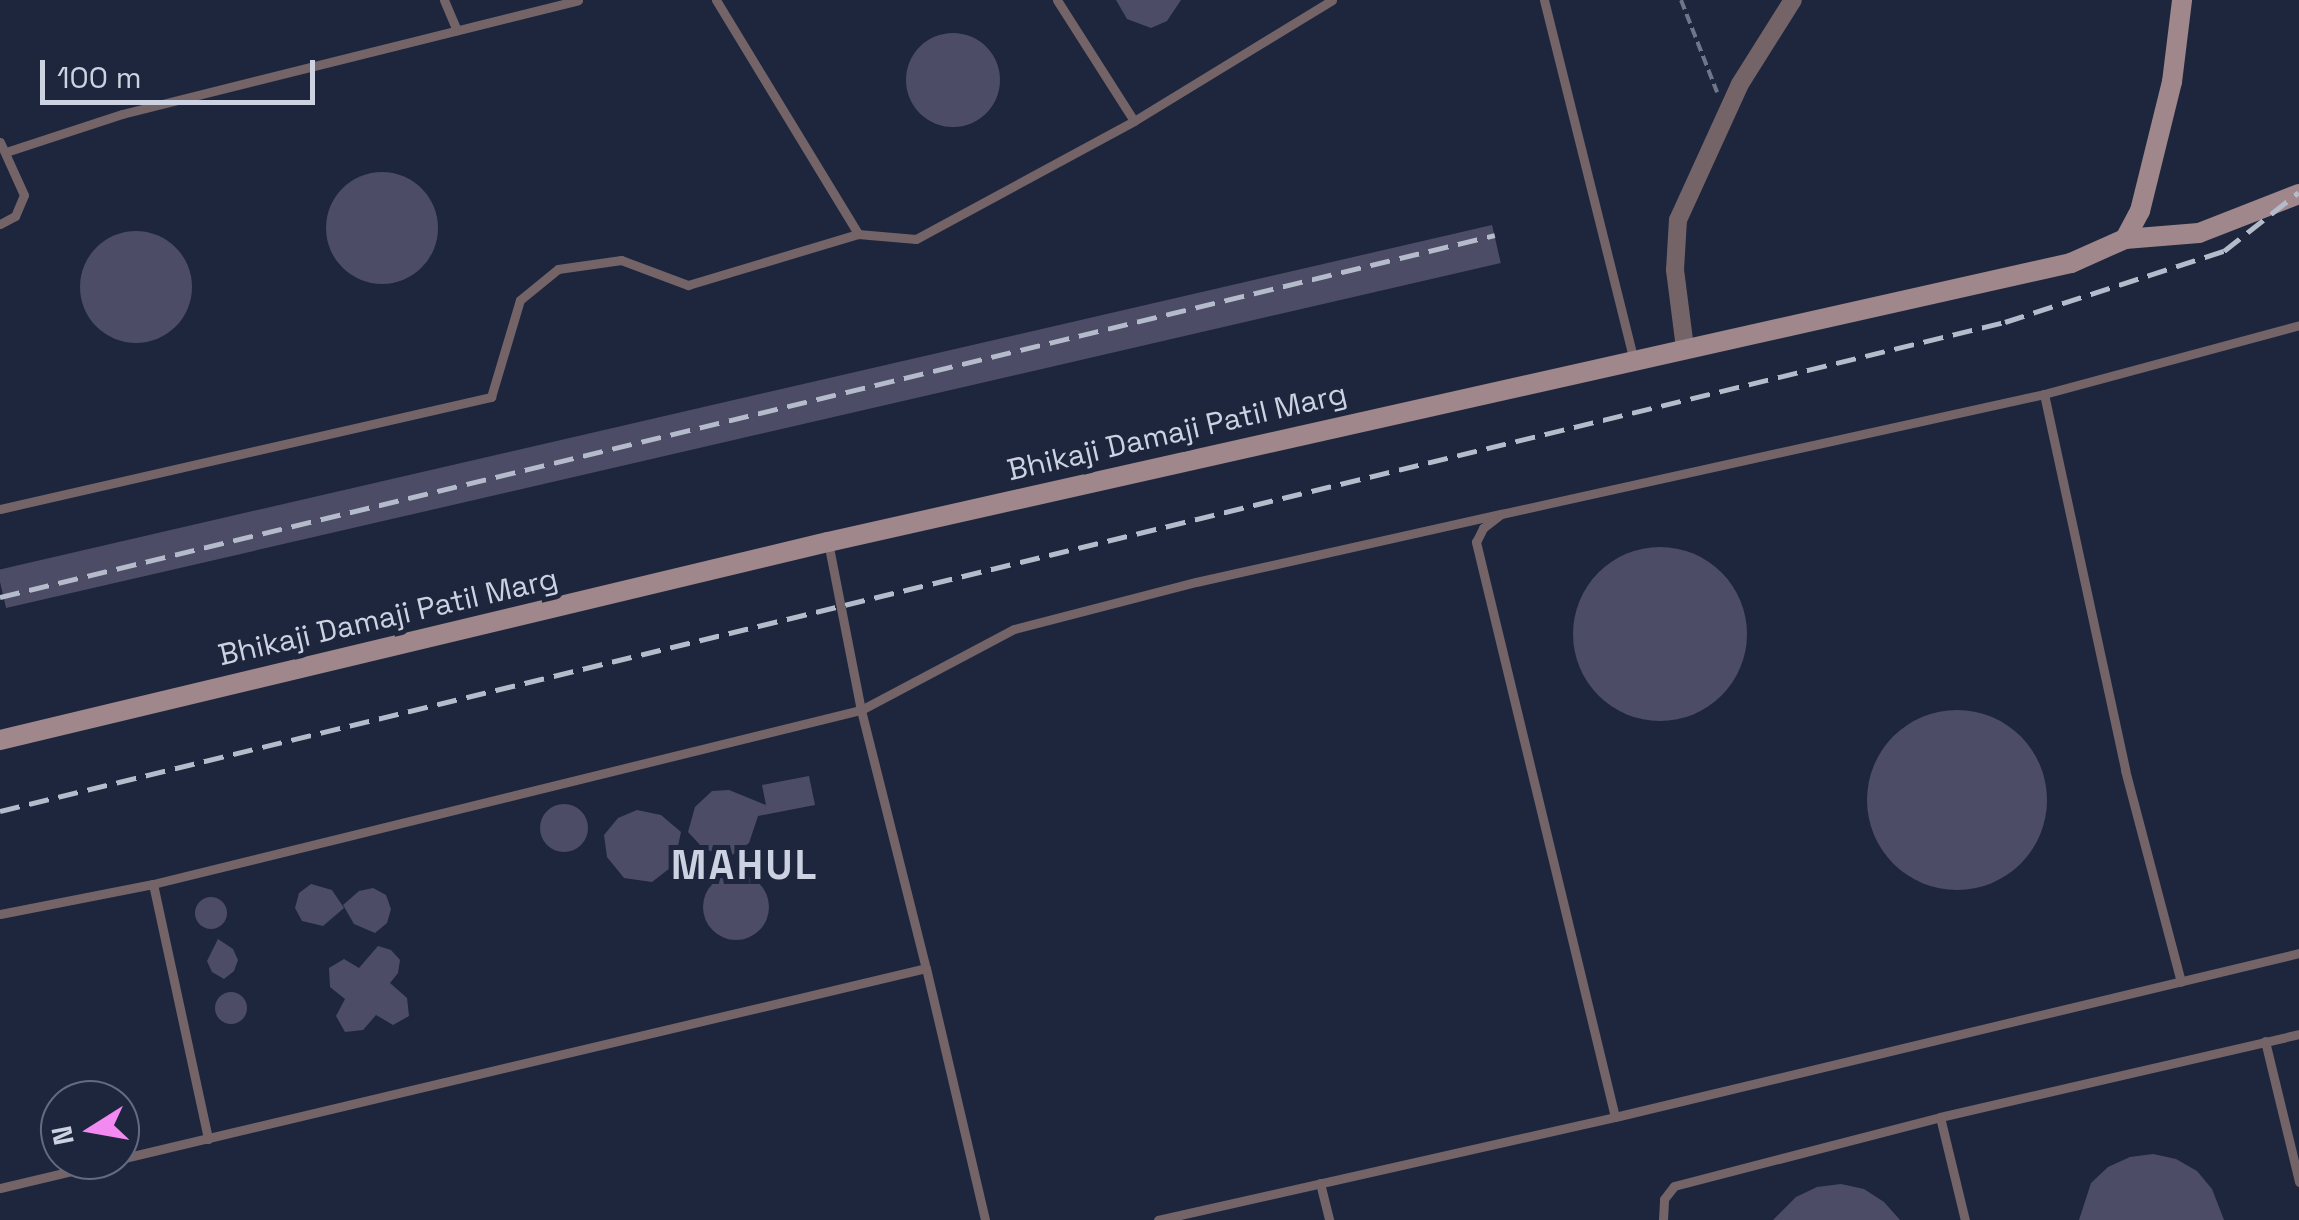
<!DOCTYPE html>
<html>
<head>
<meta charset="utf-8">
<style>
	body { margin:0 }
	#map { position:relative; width:2299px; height:1220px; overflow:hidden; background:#1e263d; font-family:"Space Grotesk",sans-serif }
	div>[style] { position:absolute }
	.building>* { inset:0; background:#4d4c67; transform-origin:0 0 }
	.round { border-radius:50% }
	.path>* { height:4px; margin-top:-2px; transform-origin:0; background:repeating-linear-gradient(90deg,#6f768a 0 10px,transparent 0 15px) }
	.lane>* { height:9px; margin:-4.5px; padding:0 4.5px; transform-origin:4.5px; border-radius:4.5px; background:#746467 }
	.street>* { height:18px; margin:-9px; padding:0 9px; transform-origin:9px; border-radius:9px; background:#746467 }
	.secondary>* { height:20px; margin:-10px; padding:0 10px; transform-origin:10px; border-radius:10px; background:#9f878b }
	.rail>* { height:5px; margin-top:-2.5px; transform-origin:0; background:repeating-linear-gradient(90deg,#b4bbcb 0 20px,transparent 0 30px) }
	span { translate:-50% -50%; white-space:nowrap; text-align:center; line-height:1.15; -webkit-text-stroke:10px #1e263d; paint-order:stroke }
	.street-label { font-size:30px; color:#ccd2e1 }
	.district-label { font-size:40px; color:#ccd2e1; font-weight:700; letter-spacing:2.5px }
	.north { position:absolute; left:40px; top:1080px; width:100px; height:100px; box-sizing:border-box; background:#1e263d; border:2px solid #646b7f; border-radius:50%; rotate:259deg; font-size:28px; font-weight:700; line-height:40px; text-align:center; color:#ccd2e1 }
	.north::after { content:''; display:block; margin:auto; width:35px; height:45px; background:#f38af2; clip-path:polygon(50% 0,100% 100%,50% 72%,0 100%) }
	.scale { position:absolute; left:40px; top:60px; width:275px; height:45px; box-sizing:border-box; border:5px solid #ccd2e1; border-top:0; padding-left:12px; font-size:30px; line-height:35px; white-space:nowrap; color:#ccd2e1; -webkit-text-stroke:8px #1e263d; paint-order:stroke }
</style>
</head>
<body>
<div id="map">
	<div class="building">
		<i style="clip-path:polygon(1116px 0,1181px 0,1167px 21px,1151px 28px,1127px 19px)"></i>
		<i class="round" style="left:906px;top:33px;width:94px;height:94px"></i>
		<i class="round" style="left:326px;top:172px;width:112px;height:112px"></i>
		<i style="left:1492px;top:225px;width:39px;height:1534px;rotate:77deg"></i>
		<i class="round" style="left:80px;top:231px;width:112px;height:112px"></i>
		<i class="round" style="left:1573px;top:547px;width:174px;height:174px"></i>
		<i class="round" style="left:1867px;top:710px;width:180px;height:180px"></i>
		<i style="clip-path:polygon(809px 776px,815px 805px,758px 816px,749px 843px,728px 858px,703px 848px,688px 832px,695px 807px,712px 791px,729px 790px,766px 805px,762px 785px)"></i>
		<i class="round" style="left:540px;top:804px;width:48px;height:48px"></i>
		<i style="clip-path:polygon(637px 810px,661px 815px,681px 832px,674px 865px,652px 882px,624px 878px,607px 857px,604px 835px,618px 818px)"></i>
		<i class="round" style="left:703px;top:874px;width:66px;height:66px"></i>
		<i style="clip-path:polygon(311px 884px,332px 890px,344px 908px,323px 926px,302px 921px,295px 908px,299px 893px)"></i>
		<i style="clip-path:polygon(373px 888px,386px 895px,391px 909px,387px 923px,375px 933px,354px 924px,343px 905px,359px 891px)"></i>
		<i class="round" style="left:195px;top:897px;width:32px;height:32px"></i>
		<i style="clip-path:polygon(218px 939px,233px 949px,238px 960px,234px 971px,224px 979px,212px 972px,207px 961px)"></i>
		<i style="clip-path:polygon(378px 946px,391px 950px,400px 960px,398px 973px,390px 983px,407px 998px,409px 1016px,393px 1025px,376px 1015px,363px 1030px,345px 1032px,336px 1016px,345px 999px,330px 987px,329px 968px,344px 959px,359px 968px)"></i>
		<i class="round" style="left:215px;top:992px;width:32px;height:32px"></i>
		<i style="clip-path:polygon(2153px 1154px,2176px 1159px,2197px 1171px,2212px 1189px,2224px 1220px,2079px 1220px,2091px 1183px,2108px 1167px,2130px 1157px)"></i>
		<i style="clip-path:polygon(1841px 1184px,1864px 1189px,1884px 1202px,1900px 1220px,1773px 1220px,1796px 1197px,1817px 1187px)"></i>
	</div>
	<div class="path">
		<i style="left:1681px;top:0;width:99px;rotate:68.6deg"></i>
	</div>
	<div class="lane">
		<i style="left:444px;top:0;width:33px;rotate:67deg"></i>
		<i style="left:716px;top:0;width:274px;rotate:58.7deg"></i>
		<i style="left:1057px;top:0;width:143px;rotate:57.5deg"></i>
		<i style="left:1544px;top:0;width:369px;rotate:76deg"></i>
		<i style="left:0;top:142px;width:58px;rotate:65.6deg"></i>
		<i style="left:24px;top:195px;width:23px;rotate:113deg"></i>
		<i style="left:15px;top:216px;width:17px;rotate:152deg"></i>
		<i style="left:6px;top:152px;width:122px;rotate:-18.1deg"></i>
		<i style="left:122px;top:114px;width:470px;rotate:-14deg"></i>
		<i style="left:2044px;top:394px;width:385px;rotate:77.8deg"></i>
		<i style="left:2125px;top:770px;width:219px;rotate:75.2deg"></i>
		<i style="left:0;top:509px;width:504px;rotate:-12.85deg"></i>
		<i style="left:491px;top:397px;width:101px;rotate:-73.4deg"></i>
		<i style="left:520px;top:300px;width:49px;rotate:-39.2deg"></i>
		<i style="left:558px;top:269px;width:64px;rotate:-8.1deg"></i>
		<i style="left:621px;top:260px;width:72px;rotate:20.5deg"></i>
		<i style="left:688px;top:285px;width:177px;rotate:-16.7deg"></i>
		<i style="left:858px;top:234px;width:58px;rotate:4.9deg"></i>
		<i style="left:916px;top:239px;width:248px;rotate:-28.4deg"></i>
		<i style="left:1134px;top:121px;width:232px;rotate:-31.4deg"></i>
		<i style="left:828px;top:542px;width:171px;rotate:78.9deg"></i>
		<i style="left:861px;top:710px;width:266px;rotate:75.9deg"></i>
		<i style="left:153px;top:884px;width:261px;rotate:77.8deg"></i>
		<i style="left:0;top:914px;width:156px;rotate:-11.1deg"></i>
		<i style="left:153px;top:884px;width:729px;rotate:-13.81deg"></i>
		<i style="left:861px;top:710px;width:173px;rotate:-27.9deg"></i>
		<i style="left:1014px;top:629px;width:188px;rotate:-14.5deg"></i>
		<i style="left:1196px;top:582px;width:312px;rotate:-12.6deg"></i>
		<i style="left:2265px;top:1041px;width:145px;rotate:76.4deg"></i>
		<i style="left:1615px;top:1117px;width:592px;rotate:-103.59deg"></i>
		<i style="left:1476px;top:542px;width:16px;rotate:-63deg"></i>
		<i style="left:1483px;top:528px;width:23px;rotate:-38deg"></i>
		<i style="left:1501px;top:514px;width:556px;rotate:-12.46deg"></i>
		<i style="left:2044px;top:394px;width:264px;rotate:-15.1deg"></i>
		<i style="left:1940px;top:1117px;width:106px;rotate:76.4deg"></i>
		<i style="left:120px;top:1159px;width:828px;rotate:-13.33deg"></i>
		<i style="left:926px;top:968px;width:259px;rotate:76.8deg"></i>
		<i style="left:1320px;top:1183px;width:38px;rotate:76deg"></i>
		<i style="left:0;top:1188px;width:121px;rotate:-13.3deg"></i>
		<i style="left:1158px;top:1220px;width:468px;rotate:-12.7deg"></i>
		<i style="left:1615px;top:1117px;width:703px;rotate:-13.48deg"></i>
		<i style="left:1663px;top:1220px;width:21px;rotate:-87deg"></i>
		<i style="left:1664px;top:1199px;width:16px;rotate:-52deg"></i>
		<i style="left:1674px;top:1186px;width:275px;rotate:-14.5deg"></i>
		<i style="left:1940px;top:1117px;width:368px;rotate:-13deg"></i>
	</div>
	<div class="street">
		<i style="left:1685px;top:348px;width:79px;rotate:-97.3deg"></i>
		<i style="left:1675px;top:270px;width:50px;rotate:-86.6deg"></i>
		<i style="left:1678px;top:220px;width:149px;rotate:-65.5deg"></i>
		<i style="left:1740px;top:84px;width:99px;rotate:-57.8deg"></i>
	</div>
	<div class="secondary">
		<i style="left:2125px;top:239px;width:74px;rotate:-4.6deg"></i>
		<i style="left:2199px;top:233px;width:107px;rotate:-21.3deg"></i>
		<i style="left:0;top:740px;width:851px;rotate:-13.45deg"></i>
		<i style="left:828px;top:542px;width:1274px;rotate:-12.65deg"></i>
		<i style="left:2071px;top:263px;width:59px;rotate:-24deg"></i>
		<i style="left:2125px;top:239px;width:32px;rotate:-62deg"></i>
		<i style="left:2140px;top:211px;width:133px;rotate:-76.1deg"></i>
		<i style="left:2172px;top:82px;width:83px;rotate:-83deg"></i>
	</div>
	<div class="rail">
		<i style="left:0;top:597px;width:1538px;rotate:-13.61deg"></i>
		<i style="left:0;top:811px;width:2064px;rotate:-13.71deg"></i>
		<i style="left:2005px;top:322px;width:230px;rotate:-18deg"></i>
		<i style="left:2224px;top:251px;width:95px;rotate:-38.2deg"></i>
	</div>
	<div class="street-label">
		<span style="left:1177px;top:432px;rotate:-13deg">Bhikaji Damaji Patil Marg</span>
		<span style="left:388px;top:617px;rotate:-13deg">Bhikaji Damaji Patil Marg</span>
	</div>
	<div class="district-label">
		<span style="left:745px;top:866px">MAHUL</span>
	</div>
	<div class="north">N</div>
	<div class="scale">100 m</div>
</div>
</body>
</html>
